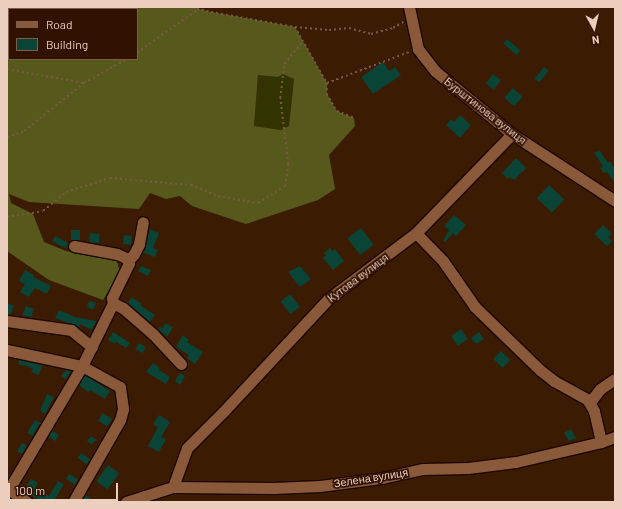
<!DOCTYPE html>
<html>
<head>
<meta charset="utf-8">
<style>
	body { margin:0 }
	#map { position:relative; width:622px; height:509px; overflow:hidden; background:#3c1b03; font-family:Barlow,sans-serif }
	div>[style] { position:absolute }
	.green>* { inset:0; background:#313300 }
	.forest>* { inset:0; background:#56591b }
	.building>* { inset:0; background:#094437; transform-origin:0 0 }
	.path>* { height:1.5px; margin-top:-0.75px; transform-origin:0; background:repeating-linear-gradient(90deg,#795944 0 2px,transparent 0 5px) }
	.roads { filter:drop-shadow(1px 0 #1d0700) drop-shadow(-1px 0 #1d0700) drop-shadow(0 1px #1d0700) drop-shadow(0 -1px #1d0700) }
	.minor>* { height:11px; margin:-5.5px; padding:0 5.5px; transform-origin:5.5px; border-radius:5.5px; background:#89593a }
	span { translate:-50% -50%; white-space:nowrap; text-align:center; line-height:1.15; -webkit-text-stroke:3.5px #311100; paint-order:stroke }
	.street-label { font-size:11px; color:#eccfbf }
	.frame { position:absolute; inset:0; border:8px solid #eccfbf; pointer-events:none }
	.legend { position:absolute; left:8px; top:8px; width:130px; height:52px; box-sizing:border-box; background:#311100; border:1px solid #7c5d4c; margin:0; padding:5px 7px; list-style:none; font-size:12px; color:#eccfbf }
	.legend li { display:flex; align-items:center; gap:8px; height:20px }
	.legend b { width:20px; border:1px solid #7c5d4c }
	.north { position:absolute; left:574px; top:8px; width:40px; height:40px; -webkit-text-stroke:3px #311100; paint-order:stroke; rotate:172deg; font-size:11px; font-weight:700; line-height:16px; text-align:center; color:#eccfbf }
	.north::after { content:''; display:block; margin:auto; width:14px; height:18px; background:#eccfbf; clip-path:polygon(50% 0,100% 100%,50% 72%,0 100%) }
	.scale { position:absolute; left:8px; top:483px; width:110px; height:18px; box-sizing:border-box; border:2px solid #eccfbf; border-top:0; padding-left:5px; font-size:12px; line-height:14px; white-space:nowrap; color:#eccfbf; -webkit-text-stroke:3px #311100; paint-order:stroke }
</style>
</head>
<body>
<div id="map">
	<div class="green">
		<i style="clip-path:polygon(283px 74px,294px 79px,289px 126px,281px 130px,254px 126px,258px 75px,278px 77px)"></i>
	</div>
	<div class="forest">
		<i style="clip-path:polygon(evenodd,7px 7px,192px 7px,211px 12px,295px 27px,327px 83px,327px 94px,337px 111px,354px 118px,355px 126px,329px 155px,335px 189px,318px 200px,246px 224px,192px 206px,180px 196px,166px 199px,150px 193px,139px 209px,29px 202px,9px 194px,11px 203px,33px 214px,44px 242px,66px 251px,116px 258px,120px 272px,103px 300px,49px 280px,7px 251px,7px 7px,9px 9px,137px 9px,137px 59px,9px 59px,9px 9px,7px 7px,283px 74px,294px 79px,289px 126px,281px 130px,254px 126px,258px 75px,278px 77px,283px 74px)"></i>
	</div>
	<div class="building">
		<i style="left:507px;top:39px;width:18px;height:6px;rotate:41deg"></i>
		<i style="clip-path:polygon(383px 62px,389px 71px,395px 67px,401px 75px,373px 94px,361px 77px)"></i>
		<i style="left:544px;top:67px;width:6px;height:15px;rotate:39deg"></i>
		<i style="left:493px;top:74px;width:10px;height:12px;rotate:37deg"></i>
		<i style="left:513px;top:88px;width:13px;height:13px;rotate:42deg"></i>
		<i style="clip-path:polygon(460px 115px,471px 125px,460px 138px,446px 125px,451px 119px,454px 122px)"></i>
		<i style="clip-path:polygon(599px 150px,608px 163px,610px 161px,615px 169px,615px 183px,607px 172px,604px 173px,600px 168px,603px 166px,594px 153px)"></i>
		<i style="clip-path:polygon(516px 158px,526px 168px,514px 180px,510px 177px,508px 179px,502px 173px)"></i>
		<i style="left:549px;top:185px;width:21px;height:18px;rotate:43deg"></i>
		<i style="clip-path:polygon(454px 215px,466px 225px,456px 236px,453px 233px,445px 242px,443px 241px,449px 230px,444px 226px)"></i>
		<i style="clip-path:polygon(603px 225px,612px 234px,608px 237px,612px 241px,607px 246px,594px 234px)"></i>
		<i style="left:361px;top:228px;width:21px;height:17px;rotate:53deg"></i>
		<i style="clip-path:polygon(150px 229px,159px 233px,153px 248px,158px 250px,155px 257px,144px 253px)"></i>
		<i style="left:71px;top:230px;width:9px;height:10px"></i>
		<i style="left:90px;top:233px;width:10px;height:9px;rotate:6deg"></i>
		<i style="left:124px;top:235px;width:8px;height:9px;rotate:7deg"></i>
		<i style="left:55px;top:236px;width:15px;height:6px;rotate:28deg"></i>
		<i style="clip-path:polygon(330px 248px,332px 251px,335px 249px,344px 261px,333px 270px,323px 258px,326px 255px,324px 253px)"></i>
		<i style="clip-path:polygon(141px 266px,151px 270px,148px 276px,138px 271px)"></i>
		<i style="clip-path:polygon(300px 266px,311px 279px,300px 287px,288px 272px)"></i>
		<i style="clip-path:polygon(25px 270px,34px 275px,33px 277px,51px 286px,47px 294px,35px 288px,29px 297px,20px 292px,25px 284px,19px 281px)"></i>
		<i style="left:290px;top:294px;width:16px;height:12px;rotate:52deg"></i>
		<i style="clip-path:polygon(131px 297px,142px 304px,141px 306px,155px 315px,150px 322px,128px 303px)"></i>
		<i style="clip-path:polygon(89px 301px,96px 303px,93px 310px,87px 307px)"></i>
		<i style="clip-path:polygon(7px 303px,14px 306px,11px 314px,7px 314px)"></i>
		<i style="clip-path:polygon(26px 306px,34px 309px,31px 317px,22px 315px)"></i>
		<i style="clip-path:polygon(59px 310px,75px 317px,96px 321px,92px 330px,80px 324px,79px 327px,55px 318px)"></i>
		<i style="clip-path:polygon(165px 323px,173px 327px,167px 337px,158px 329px,159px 327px,163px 328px)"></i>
		<i style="left:461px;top:329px;width:12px;height:12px;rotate:55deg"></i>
		<i style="clip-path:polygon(113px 332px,130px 343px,126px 348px,116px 342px,115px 344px,108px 340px)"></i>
		<i style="clip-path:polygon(479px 332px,484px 339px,476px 344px,471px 338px)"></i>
		<i style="clip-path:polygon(183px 335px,189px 340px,187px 342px,203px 352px,195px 364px,187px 358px,189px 355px,176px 347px)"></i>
		<i style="left:139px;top:343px;width:8px;height:7px;rotate:30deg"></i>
		<i style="left:501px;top:351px;width:13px;height:11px;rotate:45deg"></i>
		<i style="clip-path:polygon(19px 360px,42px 365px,39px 375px,31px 372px,33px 368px,18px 364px)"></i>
		<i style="clip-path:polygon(153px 363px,160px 368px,159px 370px,170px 377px,166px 384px,146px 372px)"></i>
		<i style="clip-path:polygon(66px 370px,71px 371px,66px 379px,61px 376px)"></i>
		<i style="clip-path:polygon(180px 373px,185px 376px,180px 385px,175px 381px)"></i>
		<i style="clip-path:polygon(85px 375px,110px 391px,105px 399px,90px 390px,88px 392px,79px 385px)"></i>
		<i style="clip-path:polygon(47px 394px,54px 397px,45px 414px,40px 411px)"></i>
		<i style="left:103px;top:413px;width:11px;height:9px;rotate:34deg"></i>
		<i style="clip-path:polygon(159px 415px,170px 422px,161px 437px,166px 439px,159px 452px,148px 446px,158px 427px,153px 424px)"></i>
		<i style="left:35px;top:420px;width:6px;height:15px;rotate:31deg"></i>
		<i style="clip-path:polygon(571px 429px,576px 438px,569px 441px,564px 433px)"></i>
		<i style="left:52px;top:431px;width:8px;height:7px;rotate:30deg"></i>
		<i style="clip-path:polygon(91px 436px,97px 440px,91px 444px,87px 441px)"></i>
		<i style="clip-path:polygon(22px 443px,27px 445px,22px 454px,17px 451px)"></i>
		<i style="left:81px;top:453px;width:11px;height:6px;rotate:34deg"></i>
		<i style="left:108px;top:465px;width:14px;height:20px;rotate:36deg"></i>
		<i style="clip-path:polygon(69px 474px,78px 479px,75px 485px,66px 479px)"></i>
		<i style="clip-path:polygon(31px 479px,38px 483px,35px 488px,49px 496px,58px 481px,64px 484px,55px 499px,60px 502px,42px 502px,22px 490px,23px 487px,25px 488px)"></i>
		<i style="clip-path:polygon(85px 495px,97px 502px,81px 502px)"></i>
	</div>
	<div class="path">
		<i style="left:122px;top:7px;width:2px;rotate:90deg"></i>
		<i style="left:192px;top:7px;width:20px;rotate:15deg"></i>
		<i style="left:211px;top:12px;width:85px;rotate:10.1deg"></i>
		<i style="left:295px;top:27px;width:34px;rotate:5deg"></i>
		<i style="left:329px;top:30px;width:20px;rotate:-6deg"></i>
		<i style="left:349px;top:28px;width:23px;rotate:15deg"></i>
		<i style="left:371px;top:34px;width:23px;rotate:-15deg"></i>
		<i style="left:393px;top:28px;width:12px;rotate:-31deg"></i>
		<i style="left:295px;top:27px;width:64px;rotate:60.3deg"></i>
		<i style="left:327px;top:83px;width:11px;rotate:90deg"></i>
		<i style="left:327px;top:94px;width:20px;rotate:60deg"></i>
		<i style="left:337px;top:111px;width:18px;rotate:22deg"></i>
		<i style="left:137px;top:53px;width:75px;rotate:-35.8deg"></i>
		<i style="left:7px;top:69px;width:78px;rotate:10.3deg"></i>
		<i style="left:327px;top:83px;width:88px;rotate:-20.7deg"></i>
		<i style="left:7px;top:137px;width:18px;rotate:-19deg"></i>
		<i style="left:24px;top:131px;width:77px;rotate:-38.7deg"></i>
		<i style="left:84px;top:83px;width:49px;rotate:-29.2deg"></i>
		<i style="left:7px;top:217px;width:36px;rotate:-9deg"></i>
		<i style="left:43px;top:211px;width:30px;rotate:-40deg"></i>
		<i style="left:66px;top:192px;width:46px;rotate:-17.7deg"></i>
		<i style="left:110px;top:178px;width:81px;rotate:4.9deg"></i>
		<i style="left:191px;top:185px;width:29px;rotate:22deg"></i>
		<i style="left:218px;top:196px;width:41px;rotate:9.9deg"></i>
		<i style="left:258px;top:203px;width:32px;rotate:-32deg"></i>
		<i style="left:285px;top:186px;width:22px;rotate:-82deg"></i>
		<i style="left:288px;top:164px;width:66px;rotate:-96.9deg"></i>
		<i style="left:280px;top:98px;width:34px;rotate:-83deg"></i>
		<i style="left:284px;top:64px;width:30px;rotate:-50deg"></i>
	</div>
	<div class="roads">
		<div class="minor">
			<i style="left:409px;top:7px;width:43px;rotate:77.9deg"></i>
			<i style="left:418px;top:49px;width:28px;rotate:52deg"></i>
			<i style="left:435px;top:71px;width:99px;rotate:39.3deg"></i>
			<i style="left:512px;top:134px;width:123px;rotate:33deg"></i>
			<i style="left:416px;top:233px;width:39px;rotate:46deg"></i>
			<i style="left:443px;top:261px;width:56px;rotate:55.2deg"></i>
			<i style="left:475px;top:307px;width:91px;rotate:44.1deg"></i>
			<i style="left:540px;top:370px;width:18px;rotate:38deg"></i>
			<i style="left:554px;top:381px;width:38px;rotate:29deg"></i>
			<i style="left:587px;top:399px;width:14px;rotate:60deg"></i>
			<i style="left:594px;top:411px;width:32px;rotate:77deg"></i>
			<i style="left:74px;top:246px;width:44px;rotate:10.5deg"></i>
			<i style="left:117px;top:254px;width:10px;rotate:24deg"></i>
			<i style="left:126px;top:258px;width:6px;rotate:59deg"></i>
			<i style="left:129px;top:263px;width:39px;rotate:116deg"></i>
			<i style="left:112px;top:298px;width:5px;rotate:79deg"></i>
			<i style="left:128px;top:261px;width:9px;rotate:-49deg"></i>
			<i style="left:134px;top:254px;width:11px;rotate:-63deg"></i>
			<i style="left:139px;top:244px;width:22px;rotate:-80deg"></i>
			<i style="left:7px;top:321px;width:65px;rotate:8deg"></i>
			<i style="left:71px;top:330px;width:27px;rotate:39deg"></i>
			<i style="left:7px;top:350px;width:77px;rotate:12deg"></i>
			<i style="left:82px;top:366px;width:43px;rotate:28.9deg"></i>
			<i style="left:120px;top:387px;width:22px;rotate:82deg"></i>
			<i style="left:123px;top:409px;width:11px;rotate:105deg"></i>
			<i style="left:120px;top:420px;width:95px;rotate:119.8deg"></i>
			<i style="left:590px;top:402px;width:16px;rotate:-52deg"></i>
			<i style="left:600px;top:389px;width:18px;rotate:-34deg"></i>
			<i style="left:173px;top:487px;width:41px;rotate:-70.3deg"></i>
			<i style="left:187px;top:448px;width:51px;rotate:-45deg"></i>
			<i style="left:223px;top:412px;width:154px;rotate:-47.1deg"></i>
			<i style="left:328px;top:299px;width:110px;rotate:-36.9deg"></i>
			<i style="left:416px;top:233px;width:138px;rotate:-45.9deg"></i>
			<i style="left:7px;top:488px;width:24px;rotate:35deg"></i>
			<i style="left:9px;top:489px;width:143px;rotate:-59.3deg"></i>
			<i style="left:82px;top:366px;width:70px;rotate:-63.8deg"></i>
			<i style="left:113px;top:303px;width:11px;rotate:27deg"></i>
			<i style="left:123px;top:308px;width:40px;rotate:41deg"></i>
			<i style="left:153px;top:334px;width:41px;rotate:47deg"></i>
			<i style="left:126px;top:502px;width:49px;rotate:-17.7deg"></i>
			<i style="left:173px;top:487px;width:101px;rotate:0.6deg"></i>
			<i style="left:274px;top:488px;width:46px;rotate:-2.5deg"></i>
			<i style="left:320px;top:486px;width:63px;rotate:-7.4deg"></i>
			<i style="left:382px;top:478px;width:42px;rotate:-12.4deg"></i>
			<i style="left:423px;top:469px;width:45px;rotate:-1.3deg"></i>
			<i style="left:468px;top:468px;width:48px;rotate:-7.1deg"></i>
			<i style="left:516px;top:462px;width:87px;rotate:-13.2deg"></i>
			<i style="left:601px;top:442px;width:15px;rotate:-20deg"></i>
		</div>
	</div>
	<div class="street-label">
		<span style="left:485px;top:111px;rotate:38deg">Бурштинова вулиця</span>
		<span style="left:358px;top:278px;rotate:-37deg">Кутова вулиця</span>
		<span style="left:371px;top:478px;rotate:-9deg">Зелена вулиця</span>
	</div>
	<div class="frame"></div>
	<ul class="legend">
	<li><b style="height:5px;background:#89593a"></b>Road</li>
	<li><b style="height:11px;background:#094437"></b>Building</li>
	</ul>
	<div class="north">N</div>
	<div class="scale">100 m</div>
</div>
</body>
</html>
